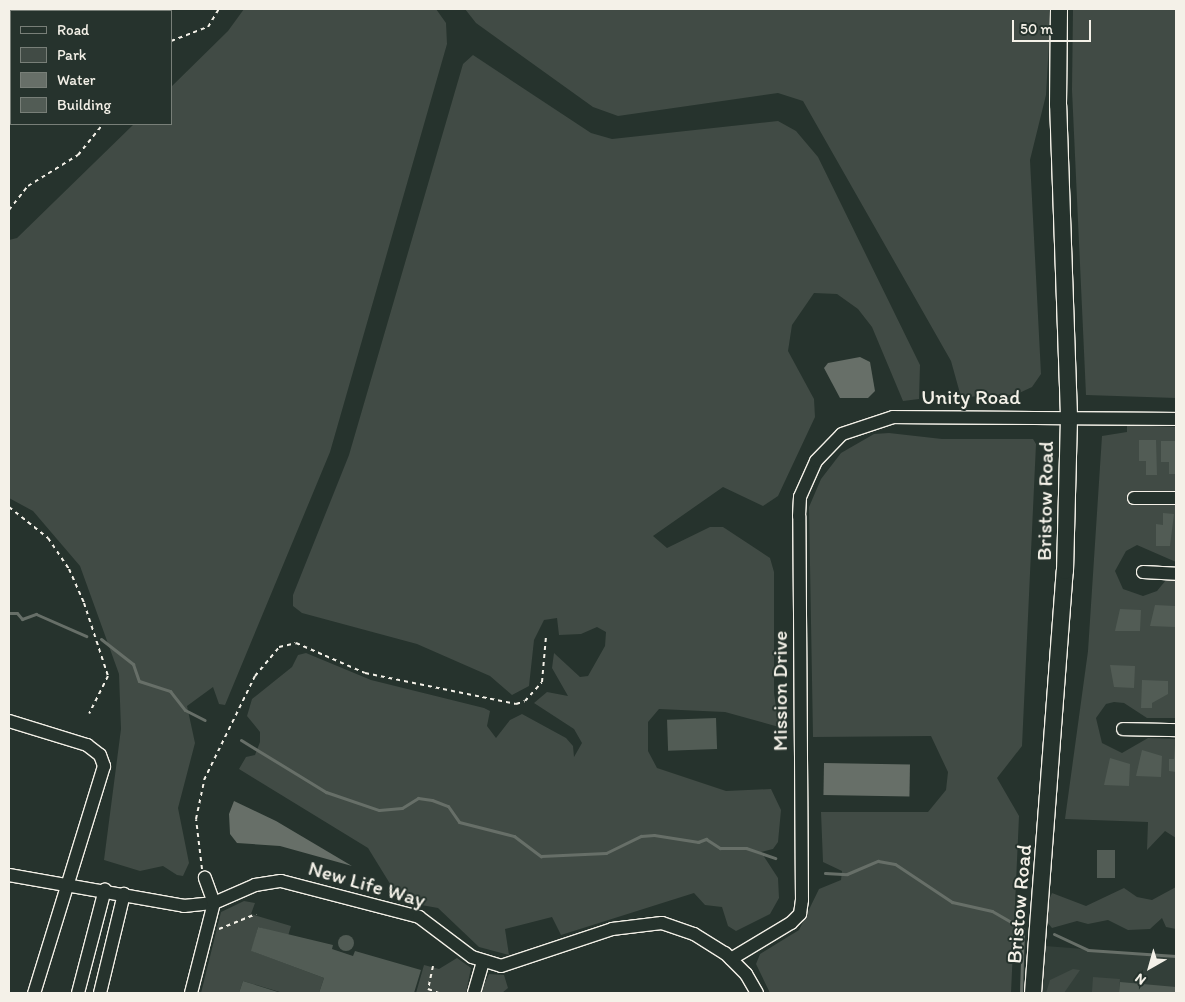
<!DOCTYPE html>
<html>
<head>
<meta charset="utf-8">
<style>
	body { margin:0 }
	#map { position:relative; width:1185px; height:1002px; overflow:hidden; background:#26332d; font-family:Itim,sans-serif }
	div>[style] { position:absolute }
	.built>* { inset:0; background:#333f39 }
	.green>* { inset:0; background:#414b45; transform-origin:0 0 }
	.water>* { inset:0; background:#676f68; transform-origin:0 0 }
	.stream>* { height:3px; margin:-1.5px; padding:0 1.5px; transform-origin:1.5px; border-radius:1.5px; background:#676f68 }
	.building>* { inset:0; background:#525c55; transform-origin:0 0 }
	.round { border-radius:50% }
	.path>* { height:2px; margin-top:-1px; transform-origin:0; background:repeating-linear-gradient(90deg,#f4f1e8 0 4px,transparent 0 8px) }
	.roads { filter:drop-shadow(1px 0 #f4f1e8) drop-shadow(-1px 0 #f4f1e8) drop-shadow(0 1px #f4f1e8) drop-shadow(0 -1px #f4f1e8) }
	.minor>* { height:12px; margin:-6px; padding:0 6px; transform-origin:6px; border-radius:6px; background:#26332d }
	.major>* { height:16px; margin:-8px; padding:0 8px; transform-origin:8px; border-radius:8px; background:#26332d }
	span { translate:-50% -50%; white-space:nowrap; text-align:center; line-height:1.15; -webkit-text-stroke:4px #26332d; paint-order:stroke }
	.street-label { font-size:21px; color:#f4f1e8 }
	.frame { position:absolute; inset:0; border:10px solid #f4f1e8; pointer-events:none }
	.legend { position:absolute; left:10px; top:10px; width:162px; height:115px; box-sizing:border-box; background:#26332d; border:1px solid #787f78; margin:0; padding:6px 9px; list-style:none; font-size:15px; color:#f4f1e8 }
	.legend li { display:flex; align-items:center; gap:10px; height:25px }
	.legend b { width:25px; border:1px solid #787f78 }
	.north { position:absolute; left:1125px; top:942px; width:50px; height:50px; -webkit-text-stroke:4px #26332d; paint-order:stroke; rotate:218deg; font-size:14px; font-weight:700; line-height:20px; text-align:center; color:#f4f1e8 }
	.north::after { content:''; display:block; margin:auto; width:18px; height:22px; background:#f4f1e8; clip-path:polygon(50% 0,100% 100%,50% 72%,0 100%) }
	.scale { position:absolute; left:1012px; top:20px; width:79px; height:22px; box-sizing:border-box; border:2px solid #f4f1e8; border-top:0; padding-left:6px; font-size:15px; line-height:18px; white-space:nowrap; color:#f4f1e8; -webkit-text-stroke:4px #26332d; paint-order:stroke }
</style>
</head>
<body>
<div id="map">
	<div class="built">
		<i style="clip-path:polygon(1045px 946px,1176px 956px,1176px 993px,1041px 993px)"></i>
	</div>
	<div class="green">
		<i style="clip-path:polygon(244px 9px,436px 9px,446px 23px,447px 44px,330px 452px,225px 705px,219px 704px,213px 687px,187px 706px,195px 743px,178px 808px,189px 863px,183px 876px,177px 875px,163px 866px,140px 871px,104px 860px,121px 729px,119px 674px,80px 566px,33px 511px,9px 498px,9px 240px,17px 238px,134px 124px,171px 124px,171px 87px,228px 31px)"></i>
		<i style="clip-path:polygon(465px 9px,1051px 9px,1046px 95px,1030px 160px,1041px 374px,1032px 387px,1015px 395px,961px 397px,951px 361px,803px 101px,778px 93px,618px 116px,593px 107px,476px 23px)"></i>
		<i style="clip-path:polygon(1073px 9px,1176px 9px,1176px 398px,1086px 395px,1072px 90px)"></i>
		<i style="clip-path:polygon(473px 55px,591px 133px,612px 139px,778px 121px,796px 131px,818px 157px,920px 365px,919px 399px,903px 401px,872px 327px,858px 309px,837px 294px,814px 293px,792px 325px,788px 351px,814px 399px,815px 417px,778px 496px,763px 506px,723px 487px,653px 536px,667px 548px,710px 527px,723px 527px,770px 558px,774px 572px,774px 693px,779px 727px,725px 712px,659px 709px,648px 722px,648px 751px,657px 768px,726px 791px,771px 789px,781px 810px,778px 842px,773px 849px,761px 852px,778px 878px,779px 898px,770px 914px,736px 931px,728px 926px,722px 907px,705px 905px,694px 893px,561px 935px,552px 917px,505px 929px,509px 955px,479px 947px,438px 908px,410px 903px,392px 887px,368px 848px,239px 769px,246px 757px,255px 755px,260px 742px,260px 732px,247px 716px,252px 699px,292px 667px,298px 655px,306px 653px,371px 680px,484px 708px,490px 711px,487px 726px,496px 738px,510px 720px,522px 714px,566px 738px,573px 746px,574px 757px,582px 743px,574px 729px,534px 703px,547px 692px,568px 696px,552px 668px,554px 653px,580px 677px,588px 676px,605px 646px,606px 632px,597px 627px,581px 634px,559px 635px,557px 618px,544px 620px,534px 640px,529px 686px,512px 695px,490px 676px,417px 644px,302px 613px,293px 606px,293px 595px,349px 455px,463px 64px)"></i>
		<i style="clip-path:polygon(1127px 425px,1176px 427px,1176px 562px,1137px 545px,1126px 551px,1115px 571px,1123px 589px,1143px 596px,1157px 591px,1166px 580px,1176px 581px,1176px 718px,1147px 718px,1124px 703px,1114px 702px,1106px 704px,1096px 718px,1102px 743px,1122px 753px,1148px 738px,1176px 739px,1176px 838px,1165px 831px,1147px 850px,1148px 822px,1065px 819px,1088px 651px,1102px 436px,1127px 432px)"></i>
		<i style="clip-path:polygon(889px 433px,942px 439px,1033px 439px,1036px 444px,1022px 746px,997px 778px,1019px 816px,1011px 993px,770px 993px,756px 964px,760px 954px,799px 930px,819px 889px,841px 880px,842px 871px,823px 862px,821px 812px,928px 812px,946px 790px,948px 772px,931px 736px,813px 737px,809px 507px,821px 479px,841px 453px,874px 434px)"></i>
		<i style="clip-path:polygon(1176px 887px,1176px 929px,1166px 927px,1162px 918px,1150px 929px,1128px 930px,1108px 920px,1088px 924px,1077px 921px,1052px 928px,1042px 916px,1052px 893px,1086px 906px,1124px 888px,1137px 897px,1152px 900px)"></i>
		<i style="clip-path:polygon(244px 901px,255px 903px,251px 914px,291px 926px,288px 936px,258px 927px,252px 951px,324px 978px,319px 993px,283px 993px,243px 981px,239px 993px,201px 993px,221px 912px)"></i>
		<i style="clip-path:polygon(457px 958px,471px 968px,466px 993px,416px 993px,424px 965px,439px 969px)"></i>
		<i style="clip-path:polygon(1073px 969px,1080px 970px,1064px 993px,1046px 993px,1050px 980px)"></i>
		<i style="clip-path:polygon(489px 974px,504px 975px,508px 988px,502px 993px,480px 993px)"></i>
		<i style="left:1093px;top:977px;width:27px;height:16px;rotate:4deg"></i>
	</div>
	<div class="water">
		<i style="clip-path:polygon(860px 357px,870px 362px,875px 391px,868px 398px,840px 398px,824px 368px,828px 363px)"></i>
		<i style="left:824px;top:763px;width:86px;height:32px;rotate:1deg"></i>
		<i style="clip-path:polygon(234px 801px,276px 821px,352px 866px,280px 846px,237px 843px,230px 834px,229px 814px)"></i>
	</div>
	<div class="stream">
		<i style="left:9px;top:613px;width:8px"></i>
		<i style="left:17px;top:613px;width:8px;rotate:50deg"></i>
		<i style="left:22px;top:619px;width:15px;rotate:-20deg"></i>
		<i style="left:36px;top:614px;width:55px;rotate:23.7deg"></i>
		<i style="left:101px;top:639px;width:41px;rotate:38deg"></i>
		<i style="left:133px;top:664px;width:18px;rotate:71deg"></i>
		<i style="left:139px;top:681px;width:33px;rotate:18deg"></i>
		<i style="left:170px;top:691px;width:24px;rotate:52deg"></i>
		<i style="left:185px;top:710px;width:22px;rotate:27deg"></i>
		<i style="left:241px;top:740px;width:100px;rotate:31.5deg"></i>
		<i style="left:326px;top:792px;width:56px;rotate:18.8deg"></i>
		<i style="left:379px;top:810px;width:23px;rotate:-5deg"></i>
		<i style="left:402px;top:808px;width:19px;rotate:-32deg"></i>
		<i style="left:418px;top:798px;width:14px;rotate:8deg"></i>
		<i style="left:432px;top:800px;width:17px;rotate:21deg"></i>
		<i style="left:448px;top:806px;width:19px;rotate:55deg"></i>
		<i style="left:459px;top:822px;width:57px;rotate:14.3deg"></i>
		<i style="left:514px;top:836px;width:34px;rotate:37deg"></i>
		<i style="left:541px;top:856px;width:65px;rotate:-2.6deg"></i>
		<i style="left:606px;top:853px;width:39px;rotate:-26deg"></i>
		<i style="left:641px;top:836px;width:13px;rotate:-4deg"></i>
		<i style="left:654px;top:835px;width:45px;rotate:9deg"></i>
		<i style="left:698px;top:842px;width:9px;rotate:-21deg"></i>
		<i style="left:706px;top:839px;width:17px;rotate:33deg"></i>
		<i style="left:720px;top:848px;width:26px"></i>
		<i style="left:746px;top:848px;width:31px;rotate:19deg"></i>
		<i style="left:825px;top:873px;width:22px;rotate:3deg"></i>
		<i style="left:847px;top:874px;width:34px;rotate:-23deg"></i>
		<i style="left:878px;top:861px;width:17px;rotate:10deg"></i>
		<i style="left:895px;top:864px;width:69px;rotate:33.7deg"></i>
		<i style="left:952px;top:902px;width:41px;rotate:12.7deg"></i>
		<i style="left:992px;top:911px;width:36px;rotate:30deg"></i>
		<i style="left:1023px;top:929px;width:64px;rotate:91.8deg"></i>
		<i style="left:1054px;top:934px;width:38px;rotate:25deg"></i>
		<i style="left:1088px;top:950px;width:88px;rotate:3.9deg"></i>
	</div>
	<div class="building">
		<i style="clip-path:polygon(1139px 440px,1156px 440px,1157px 475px,1146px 475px,1146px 461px,1139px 461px)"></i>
		<i style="clip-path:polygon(1161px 441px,1176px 441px,1176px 474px,1169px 474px,1169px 462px,1161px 462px)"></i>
		<i style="clip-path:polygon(1163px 513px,1174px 514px,1170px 546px,1156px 546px,1156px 524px,1163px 525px)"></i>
		<i style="clip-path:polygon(1155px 605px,1175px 606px,1175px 627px,1150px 626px)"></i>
		<i style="clip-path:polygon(1120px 609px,1141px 610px,1140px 631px,1115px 631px)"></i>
		<i style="clip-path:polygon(1110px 665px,1135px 666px,1134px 688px,1114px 687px)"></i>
		<i style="clip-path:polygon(1142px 680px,1168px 681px,1168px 694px,1152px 703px,1152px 708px,1141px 708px)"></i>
		<i style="left:716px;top:718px;width:31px;height:49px;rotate:88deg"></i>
		<i style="clip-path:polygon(1174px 745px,1176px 772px,1169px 771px,1169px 759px,1174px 759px)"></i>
		<i style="clip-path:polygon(1142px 750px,1162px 756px,1161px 777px,1136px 776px)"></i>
		<i style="clip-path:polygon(1110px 758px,1130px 764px,1129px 786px,1104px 785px)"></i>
		<i style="left:1097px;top:850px;width:18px;height:28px"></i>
		<i style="clip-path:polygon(258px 927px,333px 945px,332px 949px,353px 956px,355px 951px,421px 970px,414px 993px,319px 993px,324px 978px,251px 951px)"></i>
		<i class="round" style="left:338px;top:935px;width:16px;height:16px"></i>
		<i style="clip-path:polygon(243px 981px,281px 993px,239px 993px)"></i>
		<i style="clip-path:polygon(1120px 982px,1176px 987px,1176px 993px,1119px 993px)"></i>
	</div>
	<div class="path">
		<i style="left:171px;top:41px;width:40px;rotate:-21deg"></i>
		<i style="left:208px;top:27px;width:21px;rotate:-59deg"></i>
		<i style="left:9px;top:210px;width:31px;rotate:-52deg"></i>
		<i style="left:28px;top:186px;width:59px;rotate:-31.8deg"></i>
		<i style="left:78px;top:155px;width:40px;rotate:-51deg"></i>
		<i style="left:9px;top:507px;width:50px;rotate:38.5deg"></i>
		<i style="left:48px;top:538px;width:37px;rotate:56deg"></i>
		<i style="left:69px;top:569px;width:37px;rotate:66deg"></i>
		<i style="left:84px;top:603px;width:77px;rotate:71.8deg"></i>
		<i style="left:108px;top:676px;width:42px;rotate:116.6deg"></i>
		<i style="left:202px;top:869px;width:50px;rotate:-96.8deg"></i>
		<i style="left:196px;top:819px;width:40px;rotate:-78deg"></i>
		<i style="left:204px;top:780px;width:116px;rotate:-63.9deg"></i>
		<i style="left:255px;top:676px;width:38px;rotate:-50deg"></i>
		<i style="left:279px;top:647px;width:17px;rotate:-13deg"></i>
		<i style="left:296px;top:643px;width:75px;rotate:23.5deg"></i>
		<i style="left:365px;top:673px;width:154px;rotate:11.6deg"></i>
		<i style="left:516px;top:704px;width:9px;rotate:-18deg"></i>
		<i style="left:525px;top:701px;width:25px;rotate:-48deg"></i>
		<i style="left:542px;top:682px;width:46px;rotate:-85deg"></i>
		<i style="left:219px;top:929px;width:40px;rotate:-22deg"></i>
		<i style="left:433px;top:966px;width:24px;rotate:102deg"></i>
		<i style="left:428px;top:989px;width:12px;rotate:20deg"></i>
	</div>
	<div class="roads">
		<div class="minor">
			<i style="left:1134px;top:498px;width:42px"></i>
			<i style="left:1143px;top:572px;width:33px;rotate:3deg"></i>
			<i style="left:9px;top:721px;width:82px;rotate:17.1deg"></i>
			<i style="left:87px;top:745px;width:16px;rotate:38deg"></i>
			<i style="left:100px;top:755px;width:12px;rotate:70deg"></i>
			<i style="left:104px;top:766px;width:238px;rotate:107.1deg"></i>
			<i style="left:1123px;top:729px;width:53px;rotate:1.1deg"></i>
			<i style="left:9px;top:875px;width:178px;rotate:10deg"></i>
			<i style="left:184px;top:906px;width:30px;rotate:-6deg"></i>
			<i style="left:214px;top:903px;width:45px;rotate:-23.7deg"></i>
			<i style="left:255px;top:885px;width:26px;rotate:-9deg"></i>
			<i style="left:281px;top:881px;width:143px;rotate:14.6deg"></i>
			<i style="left:419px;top:917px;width:66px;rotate:37deg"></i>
			<i style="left:472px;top:957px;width:30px;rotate:17deg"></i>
			<i style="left:501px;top:966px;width:117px;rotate:-18.4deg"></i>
			<i style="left:612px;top:929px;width:50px;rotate:-6.8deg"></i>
			<i style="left:662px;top:923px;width:34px;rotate:19deg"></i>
			<i style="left:694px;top:934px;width:36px;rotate:32deg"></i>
			<i style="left:725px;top:953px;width:30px;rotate:45deg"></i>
			<i style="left:746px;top:974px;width:22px;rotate:60deg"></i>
			<i style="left:731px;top:959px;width:70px;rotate:-31deg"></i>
			<i style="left:791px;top:923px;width:13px;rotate:-45deg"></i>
			<i style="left:800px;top:914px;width:14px;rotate:-82deg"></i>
			<i style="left:802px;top:900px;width:384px;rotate:-90.4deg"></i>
			<i style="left:799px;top:516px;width:19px;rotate:-87deg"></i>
			<i style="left:800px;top:497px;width:39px;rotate:-66deg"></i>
			<i style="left:816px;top:461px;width:37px;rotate:-46deg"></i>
			<i style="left:842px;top:434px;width:54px;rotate:-18.4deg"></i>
			<i style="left:893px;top:417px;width:283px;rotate:0.4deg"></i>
			<i style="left:78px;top:993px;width:107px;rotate:-75.4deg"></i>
			<i style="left:100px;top:993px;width:102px;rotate:-76.4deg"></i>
			<i style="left:191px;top:993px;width:93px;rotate:-75.7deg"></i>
			<i style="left:214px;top:903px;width:27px;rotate:-110deg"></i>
			<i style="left:474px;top:993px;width:32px;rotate:-74deg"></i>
		</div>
		<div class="major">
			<i style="left:1033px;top:993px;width:423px;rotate:-85.7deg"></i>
			<i style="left:1065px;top:571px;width:155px;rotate:-88.5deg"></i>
			<i style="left:1069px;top:416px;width:311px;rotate:-92deg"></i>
			<i style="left:1058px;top:105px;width:96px;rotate:-89.4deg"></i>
		</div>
	</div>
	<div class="street-label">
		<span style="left:971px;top:397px">Unity Road</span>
		<span style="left:1045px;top:501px;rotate:-89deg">Bristow Road</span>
		<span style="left:780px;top:691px;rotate:-90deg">Mission Drive</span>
		<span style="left:367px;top:884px;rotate:16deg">New Life Way</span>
		<span style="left:1019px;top:904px;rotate:-85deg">Bristow Road</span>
	</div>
	<div class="frame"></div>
	<ul class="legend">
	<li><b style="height:6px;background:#26332d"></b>Road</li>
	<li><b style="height:14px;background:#414b45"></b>Park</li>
	<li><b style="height:14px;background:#676f68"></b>Water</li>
	<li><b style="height:14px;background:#525c55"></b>Building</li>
	</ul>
	<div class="north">N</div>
	<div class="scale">50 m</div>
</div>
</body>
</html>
